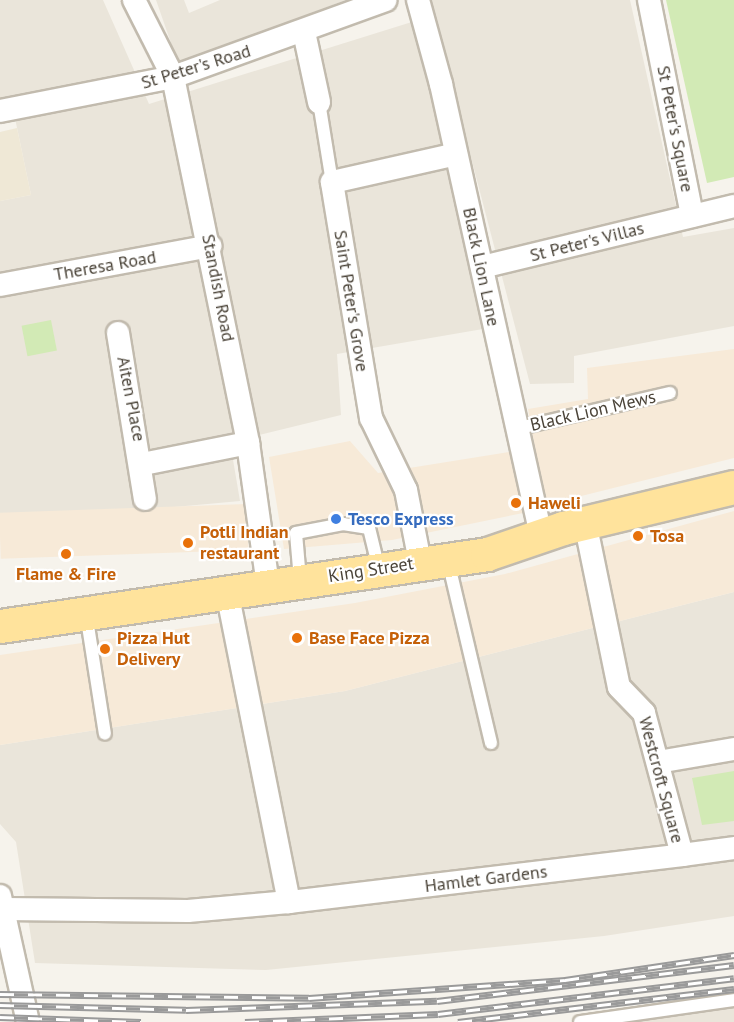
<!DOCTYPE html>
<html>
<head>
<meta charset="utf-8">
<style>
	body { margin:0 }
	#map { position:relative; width:734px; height:1022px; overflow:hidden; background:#f6f3ec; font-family:"PT Sans",sans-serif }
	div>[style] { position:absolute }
	.residential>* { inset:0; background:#eae5da }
	.commercial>* { inset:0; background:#f7ead8; transform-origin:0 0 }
	.education>* { inset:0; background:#efe8d6 }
	.green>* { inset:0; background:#d2eab5; transform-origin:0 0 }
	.roads { filter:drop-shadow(2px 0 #c2bbae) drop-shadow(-2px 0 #c2bbae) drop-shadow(0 2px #c2bbae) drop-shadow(0 -2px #c2bbae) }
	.lane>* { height:12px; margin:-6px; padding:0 6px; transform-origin:6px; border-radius:6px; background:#fff }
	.street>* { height:22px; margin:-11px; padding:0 11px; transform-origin:11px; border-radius:11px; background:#fff }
	.primary>* { height:33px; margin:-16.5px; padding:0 16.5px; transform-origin:16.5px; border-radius:16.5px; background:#ffe39c }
	.rail>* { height:7px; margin-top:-3.5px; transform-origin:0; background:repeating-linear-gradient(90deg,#fff 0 14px,#9a9a9a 0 28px); box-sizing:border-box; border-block:2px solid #9a9a9a }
	.dots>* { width:16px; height:16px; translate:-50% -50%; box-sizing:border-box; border:3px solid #fff; border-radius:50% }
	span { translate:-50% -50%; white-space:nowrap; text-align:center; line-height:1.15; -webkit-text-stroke:4.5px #fff; paint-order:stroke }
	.street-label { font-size:18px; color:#4b4439 }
	.food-label { font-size:18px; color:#c56008; font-weight:700 }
	.left { translate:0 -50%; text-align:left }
	.shop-label { font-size:18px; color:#366cbe; font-weight:700 }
</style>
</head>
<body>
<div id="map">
	<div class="residential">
		<i style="clip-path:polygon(0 0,103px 0,149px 104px,415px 21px,483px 329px,337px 354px,341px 415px,230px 442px,240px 501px,0 523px,0 201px,31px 195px,11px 99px,0 101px)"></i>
		<i style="clip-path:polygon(156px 0,184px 0,189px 13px,220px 0,346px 0,178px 63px)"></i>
		<i style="clip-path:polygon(430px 0,630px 0,683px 237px,734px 228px,734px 326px,574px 356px,574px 383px,530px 384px)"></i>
		<i style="clip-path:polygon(734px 592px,734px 916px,604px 936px,266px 970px,35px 963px,16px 842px,0 824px,0 745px,345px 691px)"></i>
		<i style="clip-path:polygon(734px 1004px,734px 1022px,624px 1022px,660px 1017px)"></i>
	</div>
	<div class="commercial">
		<i style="clip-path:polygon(734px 349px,734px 458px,545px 505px,528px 409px,588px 399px,587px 368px)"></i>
		<i style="clip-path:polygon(350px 441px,378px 473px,509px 452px,523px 513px,392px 540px,284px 549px,269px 457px)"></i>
		<i style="left:247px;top:504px;width:46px;height:248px;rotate:88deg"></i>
		<i style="clip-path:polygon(734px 511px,734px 592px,345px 691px,0 745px,0 655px,355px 603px,505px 574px)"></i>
	</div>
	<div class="education">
		<i style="clip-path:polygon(17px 128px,31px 195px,0 201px,0 132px)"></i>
	</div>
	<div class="green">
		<i style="clip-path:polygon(666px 0,734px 0,734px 177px,707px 183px)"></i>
		<i style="left:51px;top:320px;width:31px;height:30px;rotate:79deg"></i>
		<i style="clip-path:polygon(734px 771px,734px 821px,702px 825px,692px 778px)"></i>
	</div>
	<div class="roads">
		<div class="lane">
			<i style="left:319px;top:102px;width:81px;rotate:80.8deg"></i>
			<i style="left:515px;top:429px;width:159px;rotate:-13.1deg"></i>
			<i style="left:448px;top:561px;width:187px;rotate:76.7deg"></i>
			<i style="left:300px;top:580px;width:47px;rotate:-94.9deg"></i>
			<i style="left:296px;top:533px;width:48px;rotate:-10.8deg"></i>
			<i style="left:343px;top:524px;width:26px;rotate:9deg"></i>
			<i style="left:369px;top:528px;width:42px;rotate:76.3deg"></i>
			<i style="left:86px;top:613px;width:122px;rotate:81.1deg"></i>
			<i style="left:580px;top:1022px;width:156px;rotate:-8.1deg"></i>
		</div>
		<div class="street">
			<i style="left:134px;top:0;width:86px;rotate:63.1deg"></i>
			<i style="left:173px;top:77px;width:374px;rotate:78.4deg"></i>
			<i style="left:248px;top:443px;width:144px;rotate:82deg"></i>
			<i style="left:418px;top:0;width:87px;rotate:74.7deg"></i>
			<i style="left:441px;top:84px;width:462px;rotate:77.5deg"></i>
			<i style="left:649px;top:0;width:220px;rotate:78.7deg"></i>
			<i style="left:304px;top:32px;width:72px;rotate:77.9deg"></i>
			<i style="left:0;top:111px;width:176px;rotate:-11.1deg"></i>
			<i style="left:173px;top:77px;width:226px;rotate:-19.9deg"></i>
			<i style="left:482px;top:267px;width:259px;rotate:-13.6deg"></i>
			<i style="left:0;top:285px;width:214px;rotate:-10.5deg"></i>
			<i style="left:118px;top:333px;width:168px;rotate:80.8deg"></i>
			<i style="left:143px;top:464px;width:107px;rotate:-11.3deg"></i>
			<i style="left:585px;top:522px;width:168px;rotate:78.4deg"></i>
			<i style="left:619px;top:687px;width:36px;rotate:46deg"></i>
			<i style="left:644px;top:713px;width:147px;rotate:75deg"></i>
			<i style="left:682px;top:855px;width:52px;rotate:-7.7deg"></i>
			<i style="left:420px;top:562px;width:73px;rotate:-101deg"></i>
			<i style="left:406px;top:490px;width:80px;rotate:-115.9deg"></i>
			<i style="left:371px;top:418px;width:239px;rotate:-99.4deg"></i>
			<i style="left:332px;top:182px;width:127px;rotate:-12.7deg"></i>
			<i style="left:658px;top:762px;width:77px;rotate:-9.7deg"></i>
			<i style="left:0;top:896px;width:129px;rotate:77.5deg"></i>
			<i style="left:289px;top:902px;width:396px;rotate:-6.8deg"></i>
			<i style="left:4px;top:909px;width:184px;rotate:0.6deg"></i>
			<i style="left:188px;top:911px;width:101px;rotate:-5.1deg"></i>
			<i style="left:289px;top:902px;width:316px;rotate:-101.3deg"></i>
		</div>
		<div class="primary">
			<i style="left:0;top:626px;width:492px;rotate:-8.4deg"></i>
			<i style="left:487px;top:554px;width:80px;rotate:-18.9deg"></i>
			<i style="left:563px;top:528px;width:176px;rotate:-13.5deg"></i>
		</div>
	</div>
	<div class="rail">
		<i style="left:0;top:994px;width:309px;rotate:0.7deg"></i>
		<i style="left:309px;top:998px;width:257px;rotate:-4deg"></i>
		<i style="left:565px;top:980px;width:171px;rotate:-8.4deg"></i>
		<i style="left:0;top:1005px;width:186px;rotate:1.5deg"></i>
		<i style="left:186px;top:1010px;width:251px;rotate:-2.1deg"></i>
		<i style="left:437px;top:1001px;width:299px;rotate:-6.9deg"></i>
		<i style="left:0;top:1017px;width:141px;rotate:2deg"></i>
		<i style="left:245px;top:1022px;width:193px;rotate:-2.4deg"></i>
		<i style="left:438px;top:1014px;width:298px;rotate:-6.9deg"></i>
		<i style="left:458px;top:1022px;width:278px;rotate:-6.8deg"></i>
	</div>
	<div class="dots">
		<i style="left:516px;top:503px;background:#e8710a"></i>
		<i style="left:336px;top:519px;background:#3f7fe0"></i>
		<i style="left:638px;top:536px;background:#e8710a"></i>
		<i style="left:188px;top:543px;background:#e8710a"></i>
		<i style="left:66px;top:554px;background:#e8710a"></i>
		<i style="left:297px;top:638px;background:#e8710a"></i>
		<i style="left:105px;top:649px;background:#e8710a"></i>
	</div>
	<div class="street-label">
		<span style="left:196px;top:67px;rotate:-17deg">St Peter's Road</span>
		<span style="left:675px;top:129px;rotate:79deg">St Peter's Square</span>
		<span style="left:587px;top:242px;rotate:-14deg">St Peter's Villas</span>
		<span style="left:105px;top:266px;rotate:-10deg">Theresa Road</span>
		<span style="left:481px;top:267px;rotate:78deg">Black Lion Lane</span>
		<span style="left:218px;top:288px;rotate:79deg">Standish Road</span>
		<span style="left:351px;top:301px;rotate:81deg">Saint Peter's Grove</span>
		<span style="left:131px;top:399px;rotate:79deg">Aiten Place</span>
		<span style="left:593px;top:411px;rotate:-13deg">Black Lion Mews</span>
		<span style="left:371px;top:570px;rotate:-9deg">King Street</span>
		<span style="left:661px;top:780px;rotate:75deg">Westcroft Square</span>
		<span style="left:486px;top:879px;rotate:-7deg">Hamlet Gardens</span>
	</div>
	<div class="food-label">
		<span class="left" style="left:528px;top:503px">Haweli</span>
		<span class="left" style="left:200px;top:543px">Potli Indian<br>restaurant</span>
		<span class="left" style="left:650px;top:536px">Tosa</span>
		<span style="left:66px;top:574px">Flame &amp; Fire</span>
		<span class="left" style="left:309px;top:638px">Base Face Pizza</span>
		<span class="left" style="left:117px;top:649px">Pizza Hut<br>Delivery</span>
	</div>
	<div class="shop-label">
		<span class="left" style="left:348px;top:519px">Tesco Express</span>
	</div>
</div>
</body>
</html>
